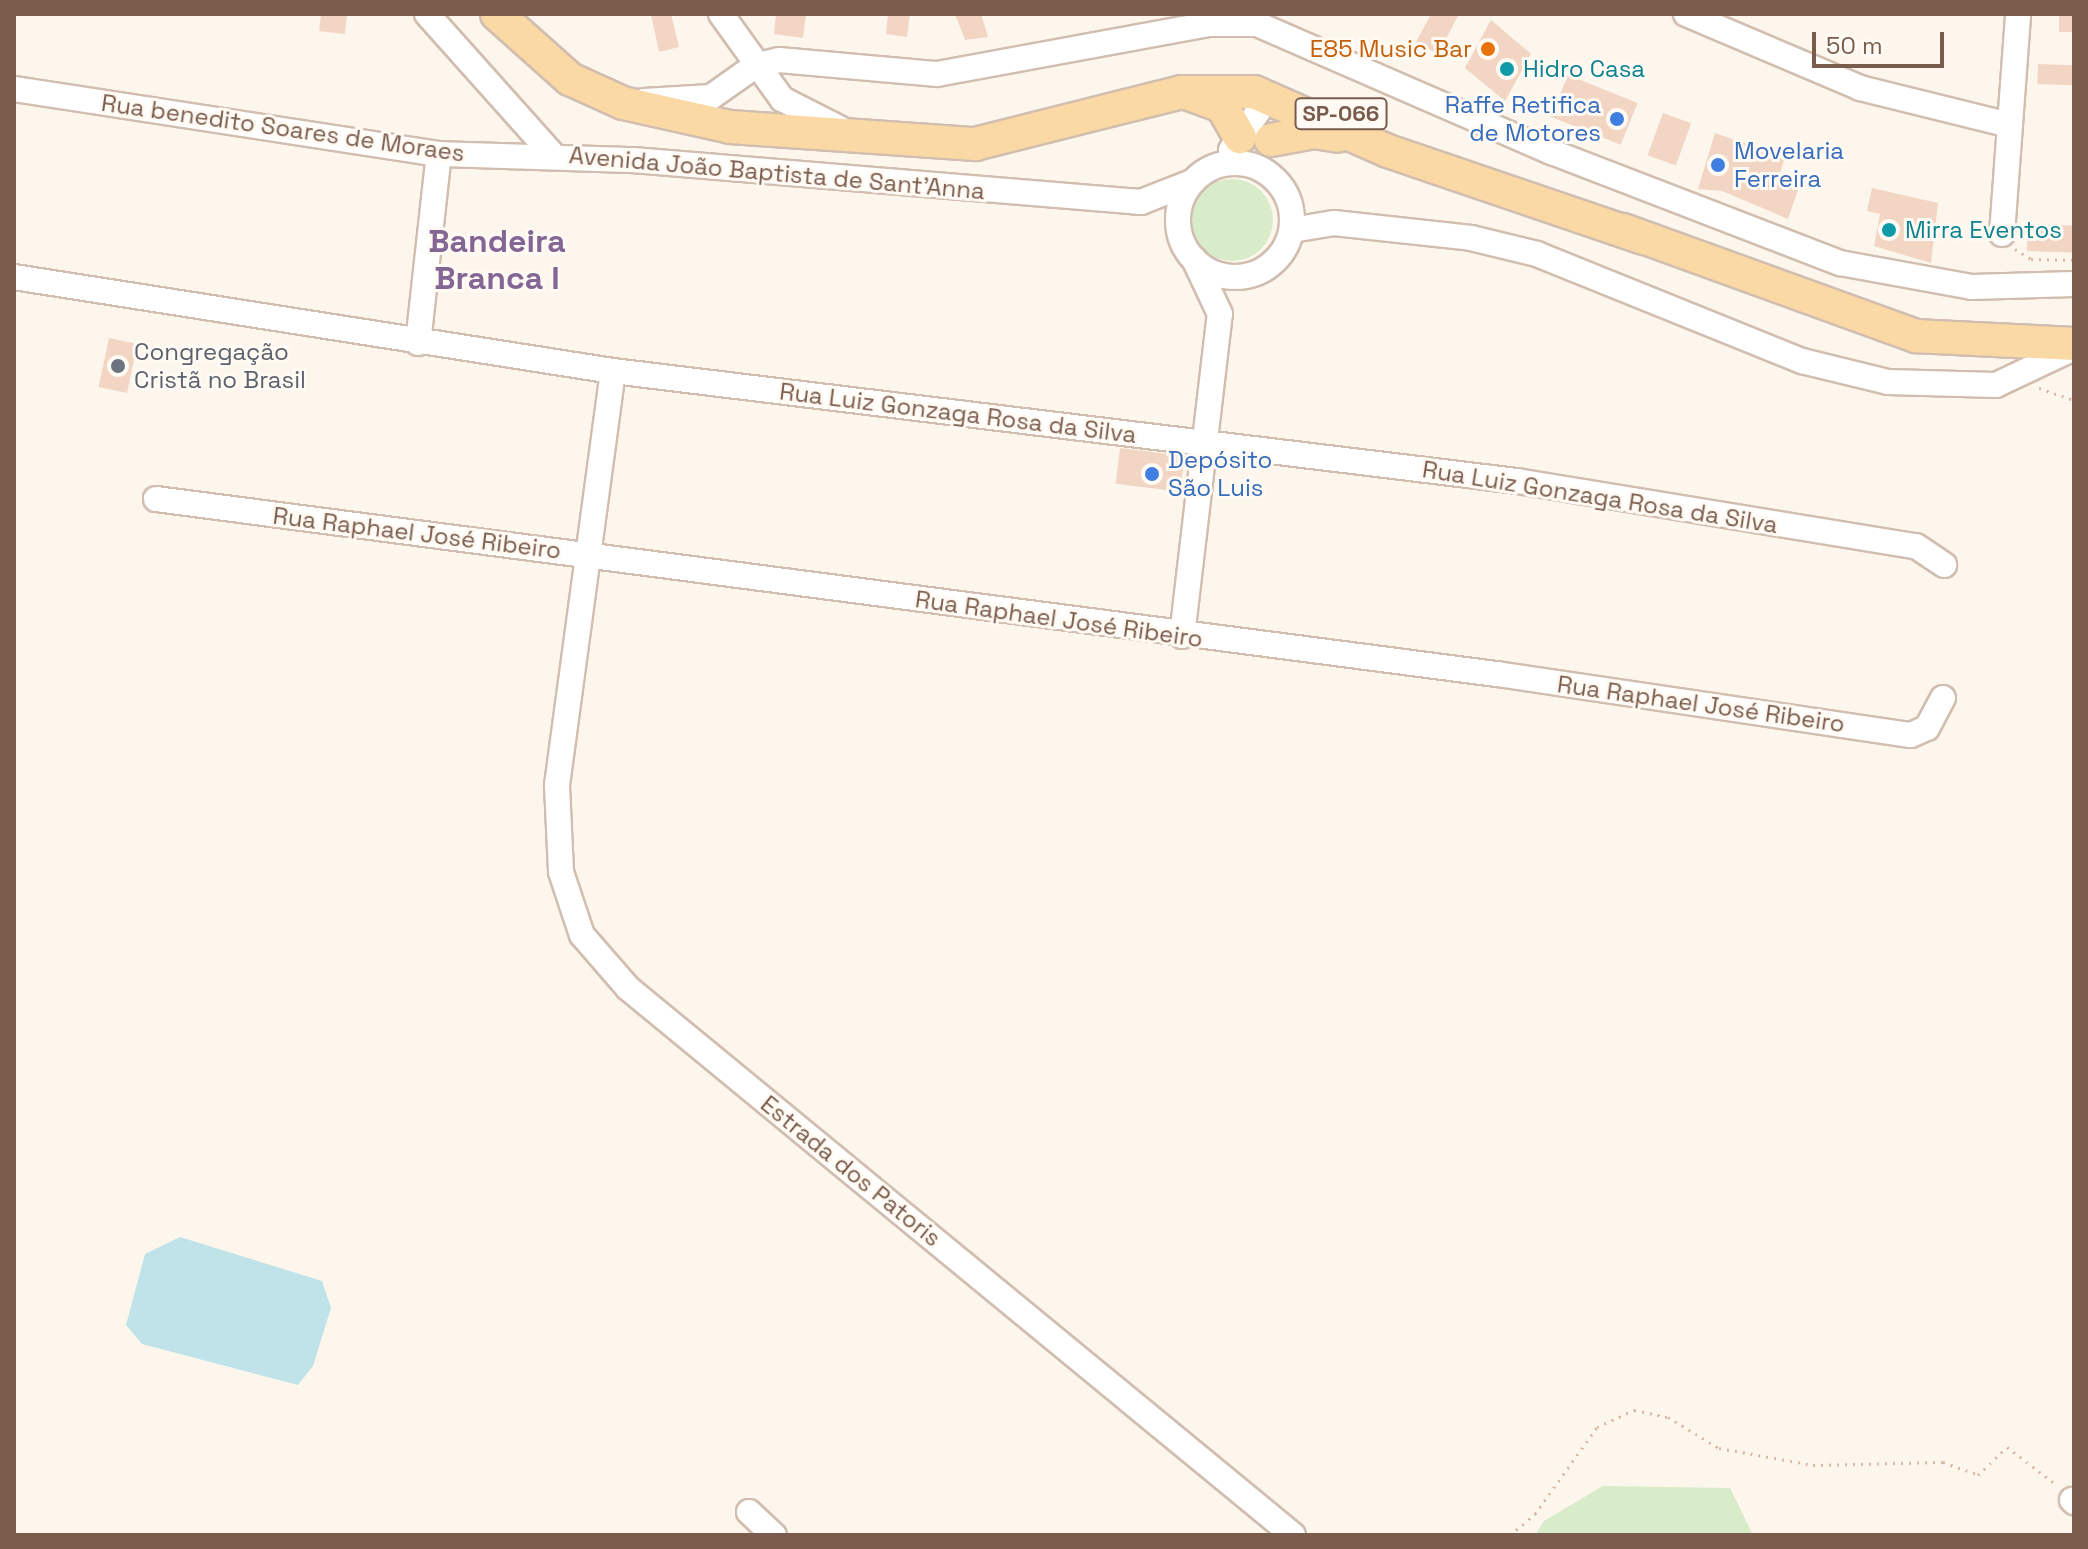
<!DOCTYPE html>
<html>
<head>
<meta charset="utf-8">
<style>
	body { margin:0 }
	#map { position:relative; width:2088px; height:1549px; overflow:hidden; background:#fdf6ec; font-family:"Space Grotesk",sans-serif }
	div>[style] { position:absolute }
	.green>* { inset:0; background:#d8ecc9 }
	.round { border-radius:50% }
	.water>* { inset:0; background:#bfe3e8 }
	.building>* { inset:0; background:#f3d5c3; transform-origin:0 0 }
	.path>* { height:3px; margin-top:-1.5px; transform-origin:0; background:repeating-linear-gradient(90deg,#d9b8a5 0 2px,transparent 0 8px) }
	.roads { filter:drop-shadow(2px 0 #d1beb0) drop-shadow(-2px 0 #d1beb0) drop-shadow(0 2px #d1beb0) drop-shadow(0 -2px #d1beb0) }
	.minor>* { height:24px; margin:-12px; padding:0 12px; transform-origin:12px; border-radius:12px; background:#fff }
	.minor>.ring { margin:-12px; padding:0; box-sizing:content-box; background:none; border:24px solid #fff; border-radius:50% }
	.major>* { height:32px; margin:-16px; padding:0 16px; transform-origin:16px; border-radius:16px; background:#fbd9a5 }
	.dots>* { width:22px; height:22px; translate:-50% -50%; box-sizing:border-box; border:4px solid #fffaf3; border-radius:50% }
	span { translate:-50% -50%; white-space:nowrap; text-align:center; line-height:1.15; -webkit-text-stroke:6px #fffaf3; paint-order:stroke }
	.shield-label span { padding:2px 6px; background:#fffaf3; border:2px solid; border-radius:6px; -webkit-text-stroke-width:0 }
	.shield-label { font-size:22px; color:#7a5c4d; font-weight:700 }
	.food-label { font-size:24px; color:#c56008 }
	.right { translate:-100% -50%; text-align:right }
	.culture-label { font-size:24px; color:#0d838f }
	.left { translate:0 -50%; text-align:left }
	.shop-label { font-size:24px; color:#366cbe }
	.street-label { font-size:24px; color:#7a5c4d }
	.worship-label { font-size:24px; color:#5b616d }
	.district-label { font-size:32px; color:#846695; font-weight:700 }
	.frame { position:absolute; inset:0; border:16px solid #7a5c4d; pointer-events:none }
	.scale { position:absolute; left:1812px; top:32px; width:132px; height:36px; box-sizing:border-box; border:4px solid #7a5c4d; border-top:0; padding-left:10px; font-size:24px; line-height:28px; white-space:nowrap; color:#7a5c4d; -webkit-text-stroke:6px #fffaf3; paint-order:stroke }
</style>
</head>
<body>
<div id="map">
	<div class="green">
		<i class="round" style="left:1191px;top:179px;width:82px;height:82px"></i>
		<i style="clip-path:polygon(1603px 1486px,1730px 1488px,1753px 1535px,1535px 1535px,1544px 1521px)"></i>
	</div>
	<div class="water">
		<i style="clip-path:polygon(180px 1237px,322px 1281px,331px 1308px,313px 1366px,298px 1385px,142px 1344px,126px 1325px,145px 1254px)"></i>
	</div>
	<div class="building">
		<i style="clip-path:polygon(321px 14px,347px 14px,345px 34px,319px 31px)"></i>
		<i style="clip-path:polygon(651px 14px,671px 14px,679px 47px,659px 52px)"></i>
		<i style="clip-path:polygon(776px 14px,806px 14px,803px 38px,774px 34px)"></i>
		<i style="clip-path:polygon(888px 14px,910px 14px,907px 37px,886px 34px)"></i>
		<i style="clip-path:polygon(955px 14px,981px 14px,988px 37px,965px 40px)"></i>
		<i style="clip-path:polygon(1431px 14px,1459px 14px,1438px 54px,1416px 42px)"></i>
		<i style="left:2059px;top:14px;width:15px;height:18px"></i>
		<i style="clip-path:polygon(1491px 20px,1531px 54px,1505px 101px,1465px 68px)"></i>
		<i style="left:2038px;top:64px;width:36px;height:20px;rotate:2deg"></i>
		<i style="left:1568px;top:75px;width:75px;height:45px;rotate:22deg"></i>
		<i style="left:1663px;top:113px;width:30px;height:45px;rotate:20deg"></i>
		<i style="clip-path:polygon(1715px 133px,1785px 157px,1779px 176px,1800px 184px,1788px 219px,1722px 191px,1698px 189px)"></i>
		<i style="clip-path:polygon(1872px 188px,1938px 203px,1931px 263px,1874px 246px,1880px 214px,1867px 211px)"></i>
		<i style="left:2028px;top:224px;width:46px;height:27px;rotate:2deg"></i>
		<i style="left:109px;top:338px;width:29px;height:50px;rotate:12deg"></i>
		<i style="left:1120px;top:448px;width:65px;height:36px;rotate:7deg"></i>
	</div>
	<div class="path">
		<i style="left:2015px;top:249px;width:19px;rotate:32deg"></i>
		<i style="left:2031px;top:259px;width:43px;rotate:1.3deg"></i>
		<i style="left:2039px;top:388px;width:37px;rotate:19deg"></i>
		<i style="left:1510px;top:1535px;width:33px;rotate:-40deg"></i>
		<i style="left:1535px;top:1514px;width:107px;rotate:-54.5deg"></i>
		<i style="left:1597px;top:1427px;width:41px;rotate:-24.7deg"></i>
		<i style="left:1634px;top:1410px;width:35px;rotate:12deg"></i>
		<i style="left:1668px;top:1417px;width:60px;rotate:31.3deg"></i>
		<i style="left:1719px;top:1448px;width:96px;rotate:10.3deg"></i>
		<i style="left:1813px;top:1465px;width:130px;rotate:-1.3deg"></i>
		<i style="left:1943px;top:1462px;width:37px;rotate:20deg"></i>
		<i style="left:1978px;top:1475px;width:40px;rotate:-44deg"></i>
		<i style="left:2007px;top:1447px;width:64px;rotate:37.4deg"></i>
	</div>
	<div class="roads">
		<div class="minor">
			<i style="left:427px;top:14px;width:189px;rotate:48.2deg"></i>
			<i style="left:721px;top:14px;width:105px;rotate:54.3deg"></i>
			<i style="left:782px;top:99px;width:64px;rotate:27deg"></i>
			<i style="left:1686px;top:14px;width:189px;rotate:23deg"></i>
			<i style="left:1860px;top:88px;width:154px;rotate:13.9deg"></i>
			<i style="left:14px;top:89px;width:430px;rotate:8.7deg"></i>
			<i style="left:439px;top:154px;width:194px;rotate:1.8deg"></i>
			<i style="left:633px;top:160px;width:510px;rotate:4.73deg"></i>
			<i style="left:1141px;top:202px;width:55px;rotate:-21.4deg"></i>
			<i style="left:644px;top:101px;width:67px;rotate:-3.4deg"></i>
			<i style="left:711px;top:97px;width:54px;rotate:-35.2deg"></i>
			<i style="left:755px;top:66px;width:25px;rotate:-14deg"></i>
			<i style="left:779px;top:60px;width:159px;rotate:5.1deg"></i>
			<i style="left:937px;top:74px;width:278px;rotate:-10.4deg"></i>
			<i style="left:1210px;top:24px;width:47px"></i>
			<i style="left:1257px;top:24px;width:322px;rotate:23.5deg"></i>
			<i style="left:1552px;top:152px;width:309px;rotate:21.1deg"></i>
			<i style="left:1840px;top:263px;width:134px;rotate:10.3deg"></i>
			<i style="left:1972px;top:287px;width:102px;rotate:-1.7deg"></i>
			<i style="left:1231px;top:150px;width:66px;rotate:-54.9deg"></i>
			<i class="ring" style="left:1178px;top:163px;width:90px;height:90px"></i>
			<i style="left:1292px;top:230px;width:43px;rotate:-9.5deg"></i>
			<i style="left:1334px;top:223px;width:138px;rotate:6.2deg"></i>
			<i style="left:1471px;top:238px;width:68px;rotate:13.6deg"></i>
			<i style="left:1537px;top:254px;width:286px;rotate:22deg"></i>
			<i style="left:1802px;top:361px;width:89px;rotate:13.7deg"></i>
			<i style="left:1888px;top:382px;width:108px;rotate:1.6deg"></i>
			<i style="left:1996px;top:385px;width:86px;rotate:-25.4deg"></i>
			<i style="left:2002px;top:234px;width:221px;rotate:-85.8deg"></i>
			<i style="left:14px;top:277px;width:606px;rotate:8.92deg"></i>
			<i style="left:613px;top:371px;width:911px;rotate:6.94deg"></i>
			<i style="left:1517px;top:481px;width:404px;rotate:9.3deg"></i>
			<i style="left:1916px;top:546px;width:34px;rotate:34deg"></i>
			<i style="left:418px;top:343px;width:190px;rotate:-83.7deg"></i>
			<i style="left:613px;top:371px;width:419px;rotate:97.7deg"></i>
			<i style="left:557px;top:786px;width:86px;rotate:87.3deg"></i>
			<i style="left:561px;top:872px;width:66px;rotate:71.6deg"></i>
			<i style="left:582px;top:935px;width:70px;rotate:49deg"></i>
			<i style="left:628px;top:988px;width:861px;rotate:39.44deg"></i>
			<i style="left:156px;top:499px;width:1352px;rotate:7.44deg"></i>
			<i style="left:1497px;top:674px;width:418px;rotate:8.4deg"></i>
			<i style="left:1911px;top:735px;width:17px;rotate:-24deg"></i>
			<i style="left:1927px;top:728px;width:34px;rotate:-62deg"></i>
			<i style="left:1182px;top:636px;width:324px;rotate:-83.3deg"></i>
			<i style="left:1220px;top:314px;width:61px;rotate:-115.3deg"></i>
			<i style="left:2072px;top:1500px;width:3px;rotate:45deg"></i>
			<i style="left:749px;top:1512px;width:34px;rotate:43deg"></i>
		</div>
		<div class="major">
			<i style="left:497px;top:14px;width:98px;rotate:41.7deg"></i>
			<i style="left:570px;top:79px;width:58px;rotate:24.4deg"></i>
			<i style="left:623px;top:103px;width:110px;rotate:12.6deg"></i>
			<i style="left:730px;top:127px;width:246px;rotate:4deg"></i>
			<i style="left:975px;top:144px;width:213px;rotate:-14.1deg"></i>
			<i style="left:1182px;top:92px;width:72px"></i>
			<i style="left:1254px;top:92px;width:146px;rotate:23.8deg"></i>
			<i style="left:1388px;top:151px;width:269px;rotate:18.8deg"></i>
			<i style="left:1189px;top:94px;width:35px;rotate:20deg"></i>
			<i style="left:1222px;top:106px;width:36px;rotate:60deg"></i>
			<i style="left:1271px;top:140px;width:44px;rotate:-10.5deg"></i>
			<i style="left:1314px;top:132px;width:24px;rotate:9deg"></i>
			<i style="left:1623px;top:230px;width:312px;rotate:19.9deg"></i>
			<i style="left:1916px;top:336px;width:158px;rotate:2.9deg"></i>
		</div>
	</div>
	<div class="dots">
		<i style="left:1488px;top:49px;background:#e8710a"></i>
		<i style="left:1507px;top:69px;background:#0f9aa8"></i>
		<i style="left:1617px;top:119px;background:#3f7fe0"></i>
		<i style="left:1718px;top:165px;background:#3f7fe0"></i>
		<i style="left:1889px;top:230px;background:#0f9aa8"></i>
		<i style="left:118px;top:366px;background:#6b7280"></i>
		<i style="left:1152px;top:474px;background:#3f7fe0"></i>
	</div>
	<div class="shield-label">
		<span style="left:1341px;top:114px">SP-066</span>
	</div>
	<div class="food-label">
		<span class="right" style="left:1472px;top:49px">E85 Music Bar</span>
	</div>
	<div class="culture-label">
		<span class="left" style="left:1523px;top:69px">Hidro Casa</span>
		<span class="left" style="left:1905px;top:230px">Mirra Eventos</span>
	</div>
	<div class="shop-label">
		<span class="right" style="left:1601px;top:119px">Raffe Retifica<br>de Motores</span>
		<span class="left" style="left:1734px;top:165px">Movelaria<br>Ferreira</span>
		<span class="left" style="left:1168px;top:474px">Depósito<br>São Luis</span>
	</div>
	<div class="street-label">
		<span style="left:283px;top:128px;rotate:8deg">Rua benedito Soares de Moraes</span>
		<span style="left:777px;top:173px;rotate:5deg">Avenida João Baptista de Sant'Anna</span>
		<span style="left:958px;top:413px;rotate:7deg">Rua Luiz Gonzaga Rosa da Silva</span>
		<span style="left:1600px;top:497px;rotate:9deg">Rua Luiz Gonzaga Rosa da Silva</span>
		<span style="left:417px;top:533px;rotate:7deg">Rua Raphael José Ribeiro</span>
		<span style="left:1059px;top:619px;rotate:8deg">Rua Raphael José Ribeiro</span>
		<span style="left:1701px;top:704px;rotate:8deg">Rua Raphael José Ribeiro</span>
		<span style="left:851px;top:1171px;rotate:39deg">Estrada dos Patoris</span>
	</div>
	<div class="worship-label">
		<span class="left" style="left:134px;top:366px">Congregação<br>Cristã no Brasil</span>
	</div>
	<div class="district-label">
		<span style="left:497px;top:260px">Bandeira<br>Branca I</span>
	</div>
	<div class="frame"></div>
	<div class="scale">50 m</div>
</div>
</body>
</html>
